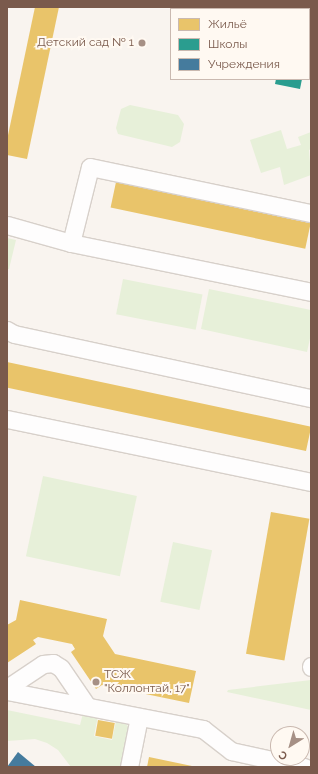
<!DOCTYPE html>
<html>
<head>
<meta charset="utf-8">
<style>
	body { margin:0 }
	#map { position:relative; width:318px; height:774px; overflow:hidden; background:#f9f4ef; font-family:Raleway,sans-serif }
	div>[style] { position:absolute }
	.green>* { inset:0; background:#e7f0d9; transform-origin:0 0 }
	.homes>* { inset:0; background:#e9c46a; transform-origin:0 0 }
	.schools>* { inset:0; background:#2a9d8f }
	.public>* { inset:0; background:#457b9d }
	.roads { filter:drop-shadow(1px 0 #d7d0ca) drop-shadow(-1px 0 #d7d0ca) drop-shadow(0 1px #d7d0ca) drop-shadow(0 -1px #d7d0ca) }
	.minor>* { height:17px; margin:-8.5px; padding:0 8.5px; transform-origin:8.5px; border-radius:8.5px; background:#fefdfd }
	.dots>* { width:11px; height:11px; translate:-50% -50%; box-sizing:border-box; border:2px solid #fff9f2; border-radius:50% }
	span { translate:-50% -50%; white-space:nowrap; text-align:center; line-height:1.15; -webkit-text-stroke:4px #fff9f2; paint-order:stroke }
	.poi-label { font-size:12px; color:#7a5a4c }
	.right { translate:-100% -50%; text-align:right }
	.left { translate:0 -50%; text-align:left }
	.frame { position:absolute; inset:0; border:8px solid #7a5a4c; pointer-events:none }
	.legend { position:absolute; left:170px; top:8px; width:140px; height:72px; box-sizing:border-box; background:#fff9f2; border:1px solid #cab9b0; margin:0; padding:5px 7px; list-style:none; font-size:12px; color:#7a5a4c }
	.legend li { display:flex; align-items:center; gap:8px; height:20px }
	.legend b { width:20px; border:1px solid #cab9b0 }
	.north { position:absolute; left:270px; top:726px; width:40px; height:40px; box-sizing:border-box; background:#fff9f2; border:1px solid #cab9b0; border-radius:50%; rotate:217deg; font-size:11px; font-weight:700; line-height:16px; text-align:center; color:#7a5a4c }
	.north::after { content:''; display:block; margin:auto; width:14px; height:18px; background:#a69085; clip-path:polygon(50% 0,100% 100%,50% 72%,0 100%) }
</style>
</head>
<body>
<div id="map">
	<div class="green">
		<i style="clip-path:polygon(130px 105px,178px 115px,184px 124px,180px 142px,172px 147px,118px 134px,116px 128px,121px 109px)"></i>
		<i style="clip-path:polygon(281px 130px,287px 149px,301px 145px,298px 137px,311px 132px,311px 149px,309px 150px,311px 175px,284px 185px,280px 167px,261px 173px,250px 140px)"></i>
		<i style="clip-path:polygon(7px 238px,16px 240px,9px 269px,7px 269px)"></i>
		<i style="left:123px;top:279px;width:81px;height:36px;rotate:11deg"></i>
		<i style="clip-path:polygon(209px 289px,311px 310px,311px 334px,307px 352px,201px 329px)"></i>
		<i style="left:43px;top:476px;width:96px;height:82px;rotate:12deg"></i>
		<i style="left:173px;top:542px;width:40px;height:61px;rotate:12deg"></i>
		<i style="clip-path:polygon(311px 680px,311px 710px,227px 692px,228px 690px)"></i>
		<i style="clip-path:polygon(7px 710px,80px 725px,83px 713px,98px 716px,94px 736px,112px 740px,116px 721px,123px 722px,129px 727px,124px 767px,71px 767px,58px 750px,47px 743px,35px 739px,7px 741px)"></i>
	</div>
	<div class="homes">
		<i style="clip-path:polygon(35px 7px,59px 7px,27px 159px,7px 155px,7px 140px)"></i>
		<i style="left:116px;top:182px;width:199px;height:26px;rotate:12deg"></i>
		<i style="left:7px;top:362px;width:311px;height:25px;rotate:12deg"></i>
		<i style="left:271px;top:512px;width:39px;height:144px;rotate:10deg"></i>
		<i style="clip-path:polygon(20px 600px,107px 619px,103px 636px,115px 654px,196px 671px,189px 703px,102px 685px,96px 689px,71px 652px,75px 649px,72px 644px,38px 637px,33px 640px,36px 644px,7px 663px,7px 625px,16px 620px)"></i>
		<i style="left:98px;top:720px;width:17px;height:16px;rotate:10deg"></i>
		<i style="clip-path:polygon(149px 757px,192px 766px,192px 767px,147px 767px)"></i>
	</div>
	<div class="schools">
		<i style="clip-path:polygon(222px 7px,250px 7px,222px 9px)"></i>
		<i style="clip-path:polygon(290px 7px,299px 7px,305px 9px,290px 9px)"></i>
		<i style="clip-path:polygon(309px 9px,311px 10px,310px 43px,309px 43px)"></i>
		<i style="clip-path:polygon(276px 79px,302px 79px,300px 89px,275px 84px)"></i>
	</div>
	<div class="public">
		<i style="clip-path:polygon(18px 752px,36px 767px,7px 767px)"></i>
	</div>
	<div class="roads">
		<div class="minor">
			<i style="left:7px;top:225px;width:66px;rotate:15.7deg"></i>
			<i style="left:71px;top:243px;width:245px;rotate:11.5deg"></i>
			<i style="left:71px;top:243px;width:78px;rotate:-76deg"></i>
			<i style="left:90px;top:167px;width:226px;rotate:11.8deg"></i>
			<i style="left:7px;top:330px;width:8px;rotate:30deg"></i>
			<i style="left:14px;top:334px;width:304px;rotate:12.2deg"></i>
			<i style="left:7px;top:419px;width:310px;rotate:11.7deg"></i>
			<i style="left:311px;top:666px;width:1px;rotate:90deg"></i>
			<i style="left:7px;top:688px;width:43px;rotate:-33.7deg"></i>
			<i style="left:43px;top:664px;width:10px;rotate:-6deg"></i>
			<i style="left:53px;top:663px;width:9px;rotate:32deg"></i>
			<i style="left:61px;top:668px;width:46px;rotate:55.6deg"></i>
			<i style="left:7px;top:691px;width:200px;rotate:11deg"></i>
			<i style="left:203px;top:729px;width:36px;rotate:38deg"></i>
			<i style="left:231px;top:751px;width:75px;rotate:12.4deg"></i>
			<i style="left:129px;top:767px;width:51px;rotate:-78.7deg"></i>
		</div>
	</div>
	<div class="dots">
		<i style="left:142px;top:43px;background:#a69085"></i>
		<i style="left:96px;top:682px;background:#a69085"></i>
	</div>
	<div class="poi-label">
		<span class="right" style="left:134px;top:43px">Детский сад № 1</span>
		<span class="left" style="left:104px;top:682px">ТСЖ<br>"Коллонтай, 17"</span>
	</div>
	<div class="frame"></div>
	<ul class="legend">
	<li><b style="height:11px;background:#e9c46a"></b>Жильё</li>
	<li><b style="height:11px;background:#2a9d8f"></b>Школы</li>
	<li><b style="height:11px;background:#457b9d"></b>Учреждения</li>
	</ul>
	<div class="north">С</div>
</div>
</body>
</html>
